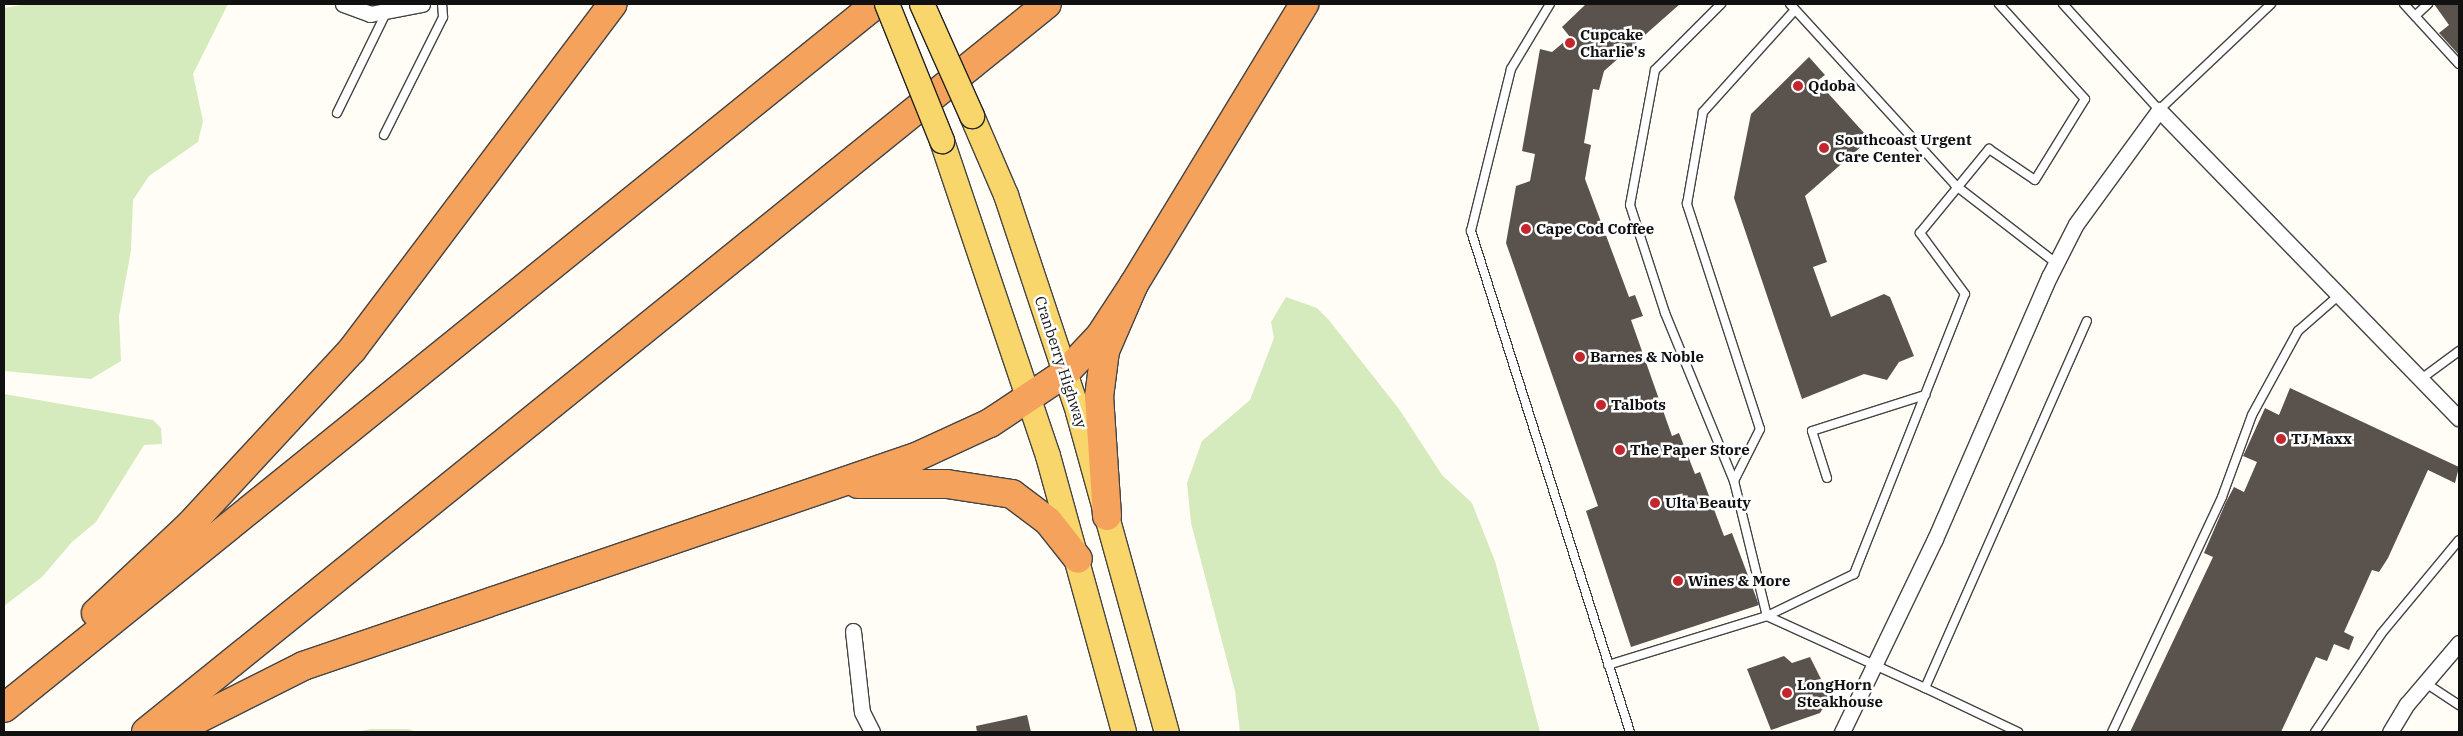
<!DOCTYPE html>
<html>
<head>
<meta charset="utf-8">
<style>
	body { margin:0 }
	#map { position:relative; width:2463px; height:736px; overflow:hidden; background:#fffdf5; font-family:"IBM Plex Serif",serif }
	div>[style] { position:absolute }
	.green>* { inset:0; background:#d5ebbd }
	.building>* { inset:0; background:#5a524d }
	.roads { filter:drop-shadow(1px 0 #444) drop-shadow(-1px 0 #444) drop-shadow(0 1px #444) drop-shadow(0 -1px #444) }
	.service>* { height:8px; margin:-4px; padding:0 4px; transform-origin:4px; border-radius:4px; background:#fff }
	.minor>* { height:15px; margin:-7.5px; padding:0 7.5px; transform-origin:7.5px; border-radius:7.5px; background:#fff }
	.primary>* { height:24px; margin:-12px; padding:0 12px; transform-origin:12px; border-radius:12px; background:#f9d66b }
	.motorway>* { height:28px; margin:-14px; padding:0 14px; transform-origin:14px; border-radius:14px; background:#f5a25d }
	.bridges { filter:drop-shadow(1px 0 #222) drop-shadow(-1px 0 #222) drop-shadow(0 1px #222) drop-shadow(0 -1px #222) }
	.primary-bridge>* { height:24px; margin:-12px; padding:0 12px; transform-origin:12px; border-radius:12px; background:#f9d66b }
	.dots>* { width:14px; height:14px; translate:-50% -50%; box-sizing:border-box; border:2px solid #fff; border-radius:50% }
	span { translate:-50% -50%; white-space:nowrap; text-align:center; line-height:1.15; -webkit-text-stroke:5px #fff; paint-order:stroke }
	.poi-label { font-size:15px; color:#111; font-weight:700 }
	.left { translate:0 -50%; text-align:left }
	.street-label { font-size:15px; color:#111 }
	.frame { position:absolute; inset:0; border:5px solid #111; pointer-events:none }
</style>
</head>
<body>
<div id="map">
	<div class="green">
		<i style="clip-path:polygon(27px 4px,228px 4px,193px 74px,203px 121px,198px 142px,149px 176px,133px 200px,131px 250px,119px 316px,121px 361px,91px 379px,4px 371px,4px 8px)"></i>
		<i style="clip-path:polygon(1286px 297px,1317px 308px,1328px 319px,1399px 409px,1442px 475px,1472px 503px,1495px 561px,1540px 732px,1240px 732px,1235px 691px,1191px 523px,1187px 483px,1202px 441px,1250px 400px,1274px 338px,1271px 322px)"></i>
		<i style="clip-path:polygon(4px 394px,153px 420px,161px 428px,162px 444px,144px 445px,96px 522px,72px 542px,42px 577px,4px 606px)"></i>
		<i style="clip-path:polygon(370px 729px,408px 729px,416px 732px,357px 732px)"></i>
	</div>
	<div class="building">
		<i style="clip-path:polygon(1586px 4px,1680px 4px,1604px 71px,1599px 90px,1593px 89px,1584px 143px,1591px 145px,1585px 179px,1629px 297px,1635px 295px,1643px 316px,1631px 320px,1672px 436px,1679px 433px,1695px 474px,1700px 472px,1724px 536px,1732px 533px,1759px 605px,1631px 647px,1586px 511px,1598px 506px,1506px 243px,1516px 186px,1530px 181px,1535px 154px,1522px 151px,1540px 49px,1552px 52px,1570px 37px,1562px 27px)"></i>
		<i style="clip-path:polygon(2434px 4px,2459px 4px,2459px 55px,2439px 33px,2449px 25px)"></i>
		<i style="clip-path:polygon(1809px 57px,1825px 75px,1817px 81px,1865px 134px,1859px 140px,1863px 145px,1805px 196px,1827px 262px,1813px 267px,1831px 317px,1884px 294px,1890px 297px,1914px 356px,1899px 362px,1887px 380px,1864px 374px,1802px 399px,1734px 198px,1751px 114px)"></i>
		<i style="clip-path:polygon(2290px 388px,2459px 467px,2455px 483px,2428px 470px,2388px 558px,2379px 572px,2372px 570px,2344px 632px,2354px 637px,2349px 650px,2334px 644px,2327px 661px,2316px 657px,2281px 732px,2130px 732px,2213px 557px,2204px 553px,2226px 502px,2234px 487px,2244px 492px,2257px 462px,2243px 456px,2245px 452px,2265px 408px,2279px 415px)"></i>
		<i style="clip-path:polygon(1784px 656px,1792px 663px,1810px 657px,1830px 697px,1820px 713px,1771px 730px,1747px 669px)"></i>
		<i style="clip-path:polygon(1027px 715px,1031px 732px,977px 732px,976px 726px)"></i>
	</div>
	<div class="roads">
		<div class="service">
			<i style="left:1550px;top:4px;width:76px;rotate:121deg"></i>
			<i style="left:1511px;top:69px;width:167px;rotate:103.9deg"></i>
			<i style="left:1471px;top:231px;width:526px;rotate:72.39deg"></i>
			<i style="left:1721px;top:4px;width:93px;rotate:135deg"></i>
			<i style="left:1655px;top:70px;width:137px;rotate:100.5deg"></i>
			<i style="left:1630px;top:205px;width:114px;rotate:72deg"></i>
			<i style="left:1665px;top:313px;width:182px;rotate:67.7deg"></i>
			<i style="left:1734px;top:481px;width:139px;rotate:76.3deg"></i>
			<i style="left:1767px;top:616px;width:97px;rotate:-25.8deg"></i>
			<i style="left:1854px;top:574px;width:301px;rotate:-68.4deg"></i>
			<i style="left:1965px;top:294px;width:76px;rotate:-126.4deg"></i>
			<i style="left:1920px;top:233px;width:109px;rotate:-50.6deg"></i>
			<i style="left:1989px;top:149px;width:55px;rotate:34deg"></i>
			<i style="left:2035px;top:180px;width:95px;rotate:-58.3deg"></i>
			<i style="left:2085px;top:99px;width:128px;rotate:-132.2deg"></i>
			<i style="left:1790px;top:4px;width:245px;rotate:47.6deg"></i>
			<i style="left:1955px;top:185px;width:128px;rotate:37.7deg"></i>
			<i style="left:2063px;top:4px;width:143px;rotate:47.8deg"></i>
			<i style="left:2159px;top:110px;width:154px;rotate:-43.4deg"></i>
			<i style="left:2404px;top:4px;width:81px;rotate:47.5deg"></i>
			<i style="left:2415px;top:16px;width:18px;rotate:-43deg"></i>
			<i style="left:337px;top:113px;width:111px;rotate:-63.9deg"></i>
			<i style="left:384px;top:135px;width:132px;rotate:-63.4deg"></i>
			<i style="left:443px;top:17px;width:13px;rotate:-94deg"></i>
			<i style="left:2421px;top:379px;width:47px;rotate:-36.4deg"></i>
			<i style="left:1827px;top:478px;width:49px;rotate:-107.7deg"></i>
			<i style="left:1812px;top:431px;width:119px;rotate:-17.7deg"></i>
			<i style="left:1734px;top:481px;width:58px;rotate:-63.4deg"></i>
			<i style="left:1760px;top:429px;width:237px;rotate:-108deg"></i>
			<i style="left:1687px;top:204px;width:93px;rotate:-80.1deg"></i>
			<i style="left:1703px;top:112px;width:136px;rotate:-48deg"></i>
			<i style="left:1608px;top:665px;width:166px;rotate:-17.1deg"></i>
			<i style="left:1767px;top:616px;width:174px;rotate:24.5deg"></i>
			<i style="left:1925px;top:688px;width:401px;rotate:-66.2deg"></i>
			<i style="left:2424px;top:682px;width:42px;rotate:33.3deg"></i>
			<i style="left:1925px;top:688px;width:103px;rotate:25.3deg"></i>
			<i style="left:2112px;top:732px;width:259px;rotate:-64.9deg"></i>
			<i style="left:2222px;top:497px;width:87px;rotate:-69.9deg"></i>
			<i style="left:2252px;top:415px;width:96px;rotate:-61.3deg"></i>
			<i style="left:2298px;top:331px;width:52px;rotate:-41.1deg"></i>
			<i style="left:2315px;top:732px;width:118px;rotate:-56deg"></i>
			<i style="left:2381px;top:634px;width:122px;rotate:-50.3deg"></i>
		</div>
		<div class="minor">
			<i style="left:343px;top:4px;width:29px;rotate:20deg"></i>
			<i style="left:370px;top:14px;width:53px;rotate:-10.9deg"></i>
			<i style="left:853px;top:631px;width:81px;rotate:83.7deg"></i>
			<i style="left:862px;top:712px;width:22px;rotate:63deg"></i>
			<i style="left:1842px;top:732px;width:214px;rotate:-64.3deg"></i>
			<i style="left:1935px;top:539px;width:286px;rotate:-66.5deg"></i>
			<i style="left:2049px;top:277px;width:59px;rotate:-63deg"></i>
			<i style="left:2076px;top:224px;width:141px;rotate:-53.9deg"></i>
			<i style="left:2159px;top:110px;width:430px;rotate:45.8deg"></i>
			<i style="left:2390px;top:732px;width:33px;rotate:-59deg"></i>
			<i style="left:2407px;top:704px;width:80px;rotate:-49.6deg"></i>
		</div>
		<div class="primary">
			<i style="left:972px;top:116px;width:86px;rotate:66.7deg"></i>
			<i style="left:1006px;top:195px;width:229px;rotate:71.6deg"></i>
			<i style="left:1078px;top:412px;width:332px;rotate:74.5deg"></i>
			<i style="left:942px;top:141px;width:332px;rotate:71.4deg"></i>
			<i style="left:1048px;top:456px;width:286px;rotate:74.6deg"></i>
		</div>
		<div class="motorway">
			<i style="left:858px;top:484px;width:89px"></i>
			<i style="left:947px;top:484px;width:66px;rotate:8.7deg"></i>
			<i style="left:1012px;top:494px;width:45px;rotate:36.9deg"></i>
			<i style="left:1048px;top:521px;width:48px;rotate:51.7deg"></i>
			<i style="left:1107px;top:516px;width:119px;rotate:-93.8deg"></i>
			<i style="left:1099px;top:397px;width:46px;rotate:-82.6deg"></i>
			<i style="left:1105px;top:351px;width:73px;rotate:-66.6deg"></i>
			<i style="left:1134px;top:284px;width:328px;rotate:-58.7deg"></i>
			<i style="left:96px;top:613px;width:126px;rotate:-43.1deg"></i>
			<i style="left:188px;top:527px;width:241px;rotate:-47.2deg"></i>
			<i style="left:352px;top:350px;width:433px;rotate:-53deg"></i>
			<i style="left:4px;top:708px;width:1121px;rotate:-38.92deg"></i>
			<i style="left:146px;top:732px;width:1158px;rotate:-38.94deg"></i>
			<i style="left:172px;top:732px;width:147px;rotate:-26.7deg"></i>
			<i style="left:303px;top:666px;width:648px;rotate:-18.83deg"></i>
			<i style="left:916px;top:457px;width:81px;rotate:-24.7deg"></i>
			<i style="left:990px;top:423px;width:90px;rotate:-33.7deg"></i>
			<i style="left:1065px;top:373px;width:51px;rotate:-46.6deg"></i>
			<i style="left:1100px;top:336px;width:62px;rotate:-56.8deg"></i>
		</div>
	</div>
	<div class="bridges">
		<div class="primary-bridge">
			<i style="left:887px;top:4px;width:148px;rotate:68.1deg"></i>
			<i style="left:922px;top:4px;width:123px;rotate:65.9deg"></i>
		</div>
	</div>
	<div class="dots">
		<i style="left:1570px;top:43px;background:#c4262e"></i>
		<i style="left:1798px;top:86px;background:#c4262e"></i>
		<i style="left:1824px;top:148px;background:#c4262e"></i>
		<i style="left:1526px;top:229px;background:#c4262e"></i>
		<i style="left:1580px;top:357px;background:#c4262e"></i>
		<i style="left:1601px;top:405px;background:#c4262e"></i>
		<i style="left:2281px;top:439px;background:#c4262e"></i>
		<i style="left:1620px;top:450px;background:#c4262e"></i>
		<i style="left:1655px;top:503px;background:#c4262e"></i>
		<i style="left:1678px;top:581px;background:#c4262e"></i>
		<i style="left:1787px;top:693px;background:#c4262e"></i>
	</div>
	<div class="poi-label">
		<span class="left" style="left:1580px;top:43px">Cupcake<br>Charlie's</span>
		<span class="left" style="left:1808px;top:86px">Qdoba</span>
		<span class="left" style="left:1835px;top:148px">Southcoast Urgent<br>Care Center</span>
		<span class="left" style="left:1536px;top:229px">Cape Cod Coffee</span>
		<span class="left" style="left:1590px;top:357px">Barnes &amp; Noble</span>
		<span class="left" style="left:1611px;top:405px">Talbots</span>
		<span class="left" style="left:2291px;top:439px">TJ Maxx</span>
		<span class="left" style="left:1630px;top:450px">The Paper Store</span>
		<span class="left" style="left:1665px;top:503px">Ulta Beauty</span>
		<span class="left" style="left:1688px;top:581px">Wines &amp; More</span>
		<span class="left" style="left:1797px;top:693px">LongHorn<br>Steakhouse</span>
	</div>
	<div class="street-label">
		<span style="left:1061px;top:362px;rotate:72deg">Cranberry Highway</span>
	</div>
	<div class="frame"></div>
</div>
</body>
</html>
